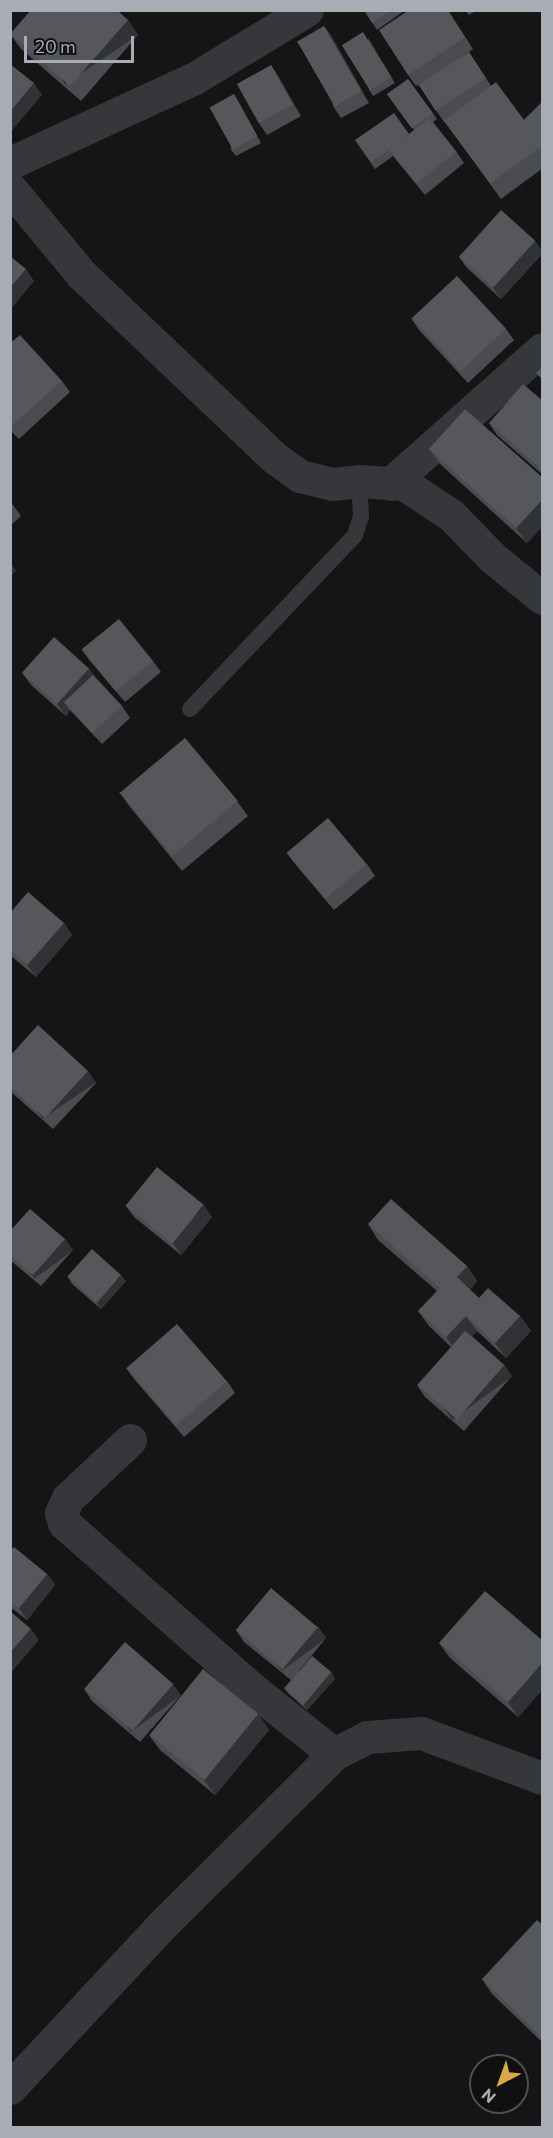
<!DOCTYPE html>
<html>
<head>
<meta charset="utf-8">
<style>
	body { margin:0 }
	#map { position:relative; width:553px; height:2138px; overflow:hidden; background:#151516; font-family:Commissioner,sans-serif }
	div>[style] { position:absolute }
	.lane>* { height:16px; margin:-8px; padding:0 8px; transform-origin:8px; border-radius:8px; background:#36373b }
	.street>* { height:33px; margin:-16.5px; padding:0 16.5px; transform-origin:16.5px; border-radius:16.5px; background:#36373b }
	.wall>* { inset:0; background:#4b4c51 }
	.shaded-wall>* { inset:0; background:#313235; transform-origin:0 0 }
	.building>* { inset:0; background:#55575b; transform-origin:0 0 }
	span { translate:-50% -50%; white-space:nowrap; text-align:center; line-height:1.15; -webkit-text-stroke:4.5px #101011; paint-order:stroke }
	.frame { position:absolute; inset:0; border:12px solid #a8acb5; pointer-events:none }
	.north { position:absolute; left:469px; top:2054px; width:60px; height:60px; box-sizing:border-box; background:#101011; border:2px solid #4d4e53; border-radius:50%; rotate:221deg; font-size:16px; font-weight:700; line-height:24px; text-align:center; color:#a8acb5 }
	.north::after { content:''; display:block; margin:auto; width:21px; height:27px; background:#dba848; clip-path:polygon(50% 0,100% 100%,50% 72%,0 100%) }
	.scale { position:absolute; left:24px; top:36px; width:110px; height:27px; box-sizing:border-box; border:3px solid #a8acb5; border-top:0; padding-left:8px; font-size:18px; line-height:21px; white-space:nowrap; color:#a8acb5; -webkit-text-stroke:4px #101011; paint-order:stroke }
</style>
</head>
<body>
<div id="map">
	<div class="lane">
		<i style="left:190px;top:709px;width:240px;rotate:-46.5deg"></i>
		<i style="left:355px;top:535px;width:19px;rotate:-72deg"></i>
		<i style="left:361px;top:517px;width:36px;rotate:-93deg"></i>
	</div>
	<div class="street">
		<i style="left:10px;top:163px;width:201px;rotate:-24.7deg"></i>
		<i style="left:193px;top:79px;width:133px;rotate:-31.2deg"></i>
		<i style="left:10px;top:188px;width:113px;rotate:50.4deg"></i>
		<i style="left:82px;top:275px;width:266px;rotate:43.5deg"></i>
		<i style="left:275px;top:458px;width:31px;rotate:36deg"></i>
		<i style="left:300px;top:476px;width:33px;rotate:14deg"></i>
		<i style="left:332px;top:484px;width:27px;rotate:-6deg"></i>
		<i style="left:359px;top:481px;width:45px;rotate:3.8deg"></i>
		<i style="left:404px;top:484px;width:56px;rotate:33.4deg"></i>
		<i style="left:451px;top:515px;width:60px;rotate:45.7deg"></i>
		<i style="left:493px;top:558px;width:63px;rotate:39.2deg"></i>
		<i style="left:390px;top:484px;width:203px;rotate:-41.6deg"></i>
		<i style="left:130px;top:1440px;width:85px;rotate:136.9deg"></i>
		<i style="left:68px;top:1498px;width:17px;rotate:115deg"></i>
		<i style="left:61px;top:1513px;width:10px;rotate:73deg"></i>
		<i style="left:64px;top:1523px;width:249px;rotate:41.4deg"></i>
		<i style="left:251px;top:1688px;width:106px;rotate:38.5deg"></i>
		<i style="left:10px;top:2088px;width:223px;rotate:-47deg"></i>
		<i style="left:162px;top:1925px;width:243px;rotate:-44.8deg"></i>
		<i style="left:334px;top:1754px;width:37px;rotate:-27deg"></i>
		<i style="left:367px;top:1737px;width:54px;rotate:-4.2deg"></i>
		<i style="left:421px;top:1733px;width:129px;rotate:20.4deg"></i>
	</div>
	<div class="wall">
		<i style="clip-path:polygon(364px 10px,404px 10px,404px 11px,377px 30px)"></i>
		<i style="clip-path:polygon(448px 10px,473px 49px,456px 60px,469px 52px,491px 86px,524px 120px,543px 101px,543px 168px,501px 199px,445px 122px,444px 122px,419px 85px,416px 86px,408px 75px)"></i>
		<i style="clip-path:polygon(465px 10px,477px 10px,469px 15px)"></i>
		<i style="clip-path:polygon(128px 20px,138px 35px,81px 101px,21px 49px,10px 34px)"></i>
		<i style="clip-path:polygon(324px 26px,332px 37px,369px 103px,341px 118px,333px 106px)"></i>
		<i style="clip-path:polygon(368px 38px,395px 83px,373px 96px,369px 90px)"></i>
		<i style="clip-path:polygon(271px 65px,279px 77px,301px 116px,267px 135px,259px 123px)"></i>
		<i style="clip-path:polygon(408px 79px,437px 119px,433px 122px,456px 151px,464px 163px,425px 195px,393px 156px,375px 169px,355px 140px,409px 134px,414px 130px,387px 94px)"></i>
		<i style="clip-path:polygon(234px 94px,238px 101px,261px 143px,236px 156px,231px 150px)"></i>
		<i style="clip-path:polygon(535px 241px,543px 253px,501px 299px,467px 268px,459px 257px)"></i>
		<i style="clip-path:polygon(411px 318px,506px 329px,514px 340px,468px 383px,419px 330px)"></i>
		<i style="clip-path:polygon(10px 343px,62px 381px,70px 392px,19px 439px,10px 430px)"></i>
		<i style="clip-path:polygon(543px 401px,543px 475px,497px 435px,489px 423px)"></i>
		<i style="clip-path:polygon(429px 449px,543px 478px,543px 526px,527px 543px,440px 464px)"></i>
		<i style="clip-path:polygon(10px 501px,21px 516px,10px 526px)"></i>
		<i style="clip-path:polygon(82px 650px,153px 661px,161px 672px,125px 702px,90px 661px)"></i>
		<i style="clip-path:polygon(23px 674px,97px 679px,122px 706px,130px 718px,102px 744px,70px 710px,66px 716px,31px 685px)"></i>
		<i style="clip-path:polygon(119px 792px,237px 801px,248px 816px,182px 871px,130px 807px)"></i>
		<i style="clip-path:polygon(287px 853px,367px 864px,375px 876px,334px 910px,295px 864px)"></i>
		<i style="clip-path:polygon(10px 913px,64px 923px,72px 935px,36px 977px,10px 955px)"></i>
		<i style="clip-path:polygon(10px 1056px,88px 1071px,96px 1083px,53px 1129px,10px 1091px)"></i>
		<i style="clip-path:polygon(126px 1206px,212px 1217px,181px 1255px,134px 1217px)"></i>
		<i style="clip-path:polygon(368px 1224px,467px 1266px,477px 1281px,470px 1290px,479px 1298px,520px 1316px,531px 1331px,506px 1358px,477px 1331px,472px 1336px,504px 1365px,512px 1376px,464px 1431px,425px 1397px,417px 1385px,451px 1347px,429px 1326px,418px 1311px,437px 1291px,378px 1240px)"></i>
		<i style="clip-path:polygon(10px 1231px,65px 1239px,73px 1250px,41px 1286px,10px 1260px)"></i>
		<i style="clip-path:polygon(68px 1277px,126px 1281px,101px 1309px,72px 1284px)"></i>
		<i style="clip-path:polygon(126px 1368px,227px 1381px,235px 1393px,184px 1437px,134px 1379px)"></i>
		<i style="clip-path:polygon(10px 1551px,47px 1574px,55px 1585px,27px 1620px,10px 1607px)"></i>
		<i style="clip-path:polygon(318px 1627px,326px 1638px,299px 1671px,331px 1672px,335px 1679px,307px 1710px,289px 1694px,284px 1688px,291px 1680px,244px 1642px,236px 1630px)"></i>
		<i style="clip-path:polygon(543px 1641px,543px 1689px,518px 1717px,450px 1658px,439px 1643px)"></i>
		<i style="clip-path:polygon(84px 1689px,181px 1695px,140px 1742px,92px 1701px)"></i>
		<i style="clip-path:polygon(258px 1714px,269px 1730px,215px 1795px,160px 1750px,149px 1735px)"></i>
		<i style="clip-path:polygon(543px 1925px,543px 2043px,492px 1994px,482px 1979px)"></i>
	</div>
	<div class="shaded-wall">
		<i style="left:128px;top:20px;width:18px;height:88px;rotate:56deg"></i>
		<i style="clip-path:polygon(324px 26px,332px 37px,369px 103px,361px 91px)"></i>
		<i style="clip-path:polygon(271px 65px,279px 77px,301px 116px,293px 104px)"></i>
		<i style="clip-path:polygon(34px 83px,42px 95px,10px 133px,10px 112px)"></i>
		<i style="clip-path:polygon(535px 241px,543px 253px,501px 299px,493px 288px)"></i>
		<i style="clip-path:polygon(26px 269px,34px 281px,10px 310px,10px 288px)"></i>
		<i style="clip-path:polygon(543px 499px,543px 526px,527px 543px,516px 528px)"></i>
		<i style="clip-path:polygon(10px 562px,16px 571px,10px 577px)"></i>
		<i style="clip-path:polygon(89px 668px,97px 679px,71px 709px,65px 703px,70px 710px,66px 716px,57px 704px)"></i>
		<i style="clip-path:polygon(64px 923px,72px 935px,36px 977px,27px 965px)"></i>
		<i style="left:88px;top:1071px;width:14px;height:64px;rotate:56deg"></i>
		<i style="clip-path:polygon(204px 1205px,212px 1217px,181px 1255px,173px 1243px)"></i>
		<i style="left:65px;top:1239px;width:14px;height:48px;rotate:54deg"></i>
		<i style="clip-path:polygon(467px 1266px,477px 1281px,468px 1292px,457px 1277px)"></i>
		<i style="clip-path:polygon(121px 1275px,126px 1281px,101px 1309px,97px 1303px)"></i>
		<i style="clip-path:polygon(466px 1316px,477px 1331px,457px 1352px,446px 1337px)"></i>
		<i style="clip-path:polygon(520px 1316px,531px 1331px,506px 1358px,495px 1343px)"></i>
		<i style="left:504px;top:1365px;width:14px;height:74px;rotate:54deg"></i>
		<i style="clip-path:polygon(47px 1574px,55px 1585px,27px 1620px,19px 1608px)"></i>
		<i style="left:318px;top:1627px;width:14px;height:55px;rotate:54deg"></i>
		<i style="clip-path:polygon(31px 1629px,39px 1640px,10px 1674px,10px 1653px)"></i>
		<i style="clip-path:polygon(543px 1662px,543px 1689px,518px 1717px,508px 1702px)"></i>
		<i style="clip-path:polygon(331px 1672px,335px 1679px,307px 1710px,303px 1704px)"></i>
		<i style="left:173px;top:1684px;width:14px;height:62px;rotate:54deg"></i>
		<i style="clip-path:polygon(258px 1714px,269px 1730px,215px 1795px,204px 1780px)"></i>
	</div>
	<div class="building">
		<i style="clip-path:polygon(31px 10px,117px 10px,128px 20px,70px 86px,10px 34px)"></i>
		<i style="clip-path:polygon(364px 10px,392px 10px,372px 23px)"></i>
		<i style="clip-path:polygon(409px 10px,447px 10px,465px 37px,408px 75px,379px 30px)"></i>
		<i style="left:324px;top:26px;width:75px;height:31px;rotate:60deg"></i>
		<i style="left:363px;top:32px;width:53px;height:25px;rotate:58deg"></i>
		<i style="left:469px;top:52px;width:31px;height:60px;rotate:57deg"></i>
		<i style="clip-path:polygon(10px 64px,34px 83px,10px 112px)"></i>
		<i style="left:271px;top:65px;width:45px;height:39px;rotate:61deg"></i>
		<i style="left:408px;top:79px;width:42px;height:26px;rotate:54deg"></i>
		<i style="clip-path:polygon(496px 82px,524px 120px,543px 101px,543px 145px,490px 183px,444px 121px)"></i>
		<i style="left:234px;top:94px;width:48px;height:28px;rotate:61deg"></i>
		<i style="clip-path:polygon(394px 113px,409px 134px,395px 146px,371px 162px,355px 140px)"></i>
		<i style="left:429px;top:118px;width:43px;height:51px;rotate:51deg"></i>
		<i style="left:501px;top:210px;width:46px;height:63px;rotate:42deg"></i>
		<i style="clip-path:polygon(10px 256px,26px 269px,10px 288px)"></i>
		<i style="left:457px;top:276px;width:72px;height:62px;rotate:47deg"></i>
		<i style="clip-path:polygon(20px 335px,62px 381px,10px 427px,10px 343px)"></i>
		<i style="clip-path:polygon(543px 366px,543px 380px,536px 373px)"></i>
		<i style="clip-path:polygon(523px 384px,543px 401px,543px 471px,489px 423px)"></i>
		<i style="clip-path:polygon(465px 409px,543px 478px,543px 499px,516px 528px,429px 449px)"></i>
		<i style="left:119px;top:619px;width:54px;height:48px;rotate:51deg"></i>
		<i style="left:54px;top:637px;width:47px;height:48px;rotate:42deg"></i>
		<i style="left:93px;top:675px;width:42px;height:40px;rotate:47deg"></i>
		<i style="left:185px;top:738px;width:82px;height:85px;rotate:50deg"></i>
		<i style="left:328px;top:818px;width:60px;height:54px;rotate:50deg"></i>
		<i style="clip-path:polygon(28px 892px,64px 923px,27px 965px,10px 950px,10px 913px)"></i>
		<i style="clip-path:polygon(38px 1025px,88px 1071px,45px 1118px,10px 1087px,10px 1056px)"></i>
		<i style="left:157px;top:1167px;width:60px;height:50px;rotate:39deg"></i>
		<i style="clip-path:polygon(391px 1199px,467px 1266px,457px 1277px,479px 1298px,488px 1288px,520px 1316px,495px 1343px,466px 1316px,446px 1337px,418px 1311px,440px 1288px,368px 1224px)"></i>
		<i style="clip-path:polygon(30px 1209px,65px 1239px,33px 1275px,10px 1255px,10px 1231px)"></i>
		<i style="left:92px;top:1249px;width:39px;height:37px;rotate:42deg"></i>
		<i style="left:177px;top:1324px;width:76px;height:67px;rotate:49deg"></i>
		<i style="left:465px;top:1331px;width:52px;height:72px;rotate:41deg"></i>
		<i style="clip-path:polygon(14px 1547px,47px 1574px,19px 1608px,10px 1602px,10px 1551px)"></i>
		<i style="left:271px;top:1588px;width:61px;height:55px;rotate:40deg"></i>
		<i style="clip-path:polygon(485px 1591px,543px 1641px,543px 1662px,508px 1702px,439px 1643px)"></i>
		<i style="clip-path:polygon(10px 1611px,31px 1629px,10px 1653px)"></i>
		<i style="left:125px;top:1642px;width:64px;height:62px;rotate:41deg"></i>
		<i style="left:312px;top:1656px;width:25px;height:43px;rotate:40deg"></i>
		<i style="left:203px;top:1669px;width:71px;height:85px;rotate:39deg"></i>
		<i style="clip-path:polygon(537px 1920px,543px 1925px,542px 2038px,482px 1979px)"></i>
	</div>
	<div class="frame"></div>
	<div class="north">N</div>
	<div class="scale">20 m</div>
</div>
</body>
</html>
